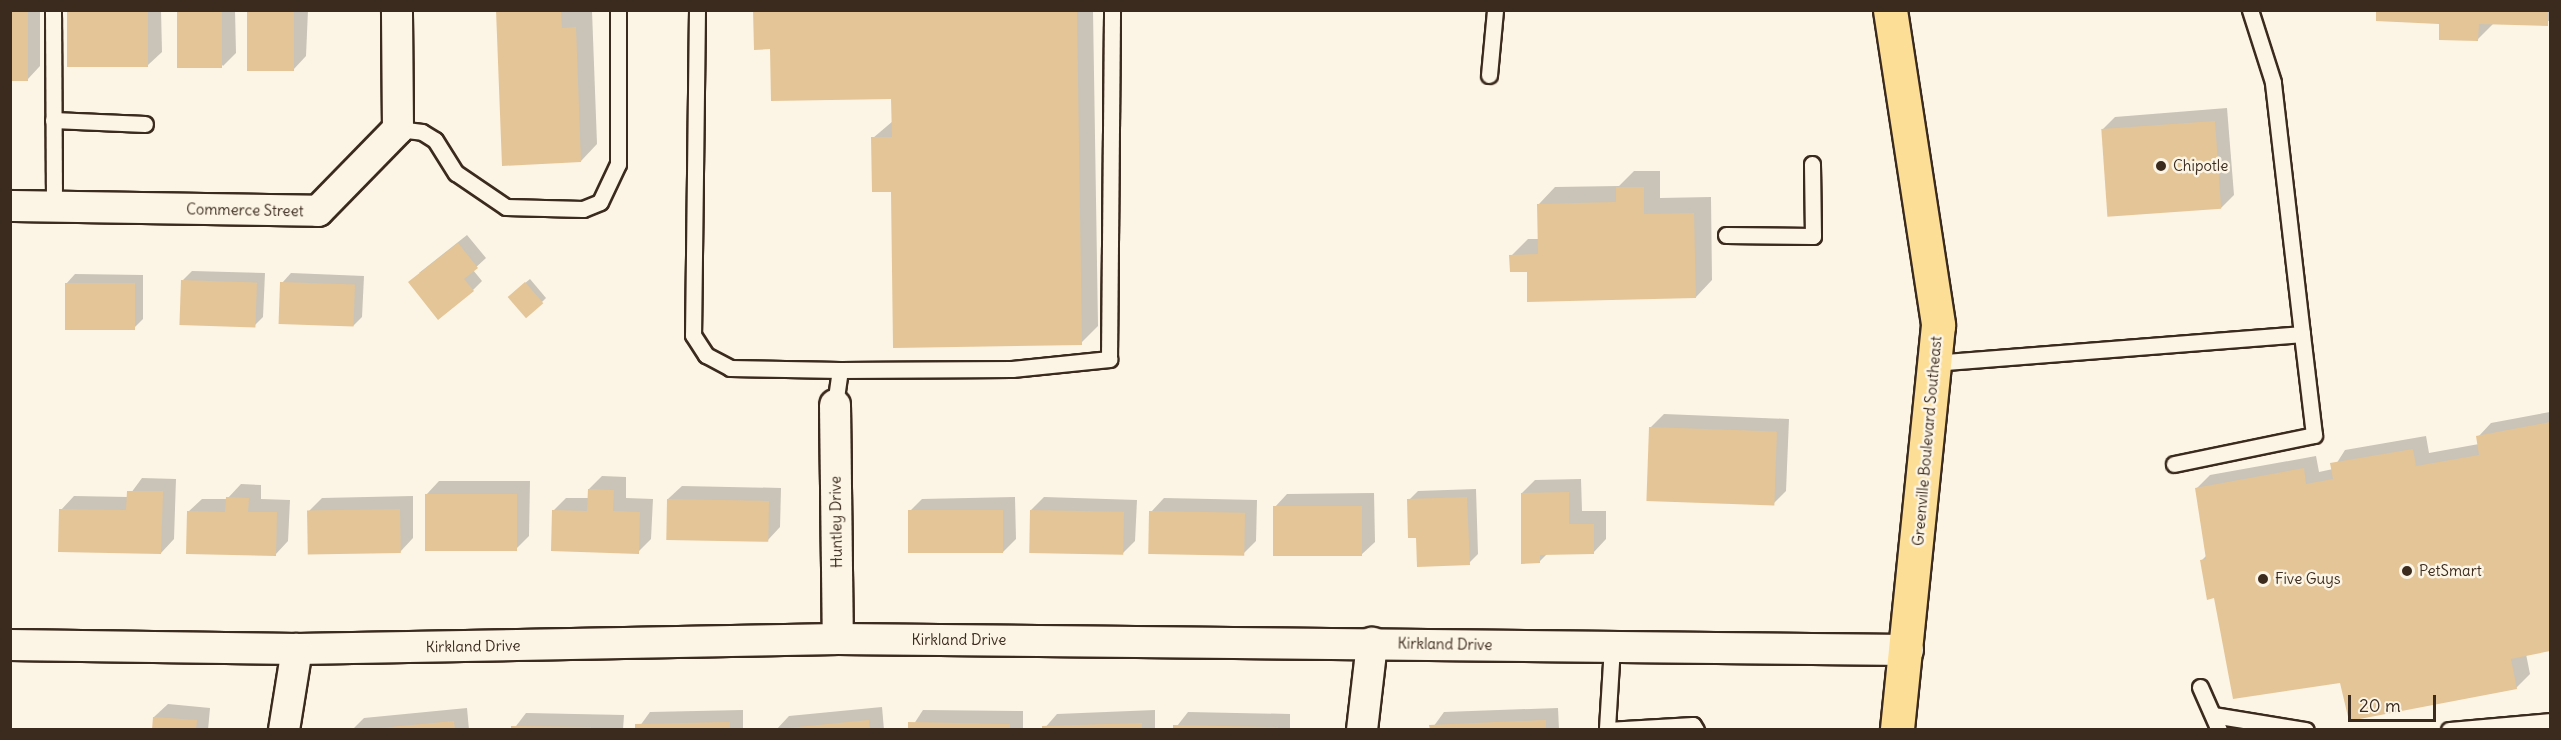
<!DOCTYPE html>
<html>
<head>
<meta charset="utf-8">
<style>
	body { margin:0 }
	#map { position:relative; width:2561px; height:740px; overflow:hidden; background:#fcf5e5; font-family:Delius,sans-serif }
	div>[style] { position:absolute }
	.shadow>* { inset:0; background:#0003 }
	.building>* { inset:0; background:#e4c597; transform-origin:0 0 }
	.roads { filter:drop-shadow(2px 0 #3b2a1e) drop-shadow(-2px 0 #3b2a1e) drop-shadow(0 2px #3b2a1e) drop-shadow(0 -2px #3b2a1e) }
	.lane>* { height:15px; margin:-7.5px; padding:0 7.5px; transform-origin:7.5px; border-radius:7.5px; background:#fcf5e5 }
	.street>* { height:30px; margin:-15px; padding:0 15px; transform-origin:15px; border-radius:15px; background:#fcf5e5 }
	.highway>* { height:33px; margin:-16.5px; padding:0 16.5px; transform-origin:16.5px; border-radius:16.5px; background:#fdde96 }
	.dots>* { width:16px; height:16px; translate:-50% -50%; box-sizing:border-box; border:3px solid #fcf5e5; border-radius:50% }
	span { translate:-50% -50%; white-space:nowrap; text-align:center; line-height:1.15; -webkit-text-stroke:5px #fcf5e5; paint-order:stroke }
	.poi-label { font-size:15px; color:#3b2a1e }
	.left { translate:0 -50%; text-align:left }
	.street-label { font-size:15px; color:#3b2a1e }
	.frame { position:absolute; inset:0; border:12px solid #3b2a1e; pointer-events:none }
	.scale { position:absolute; left:2348px; top:695px; width:88px; height:27px; box-sizing:border-box; border:3px solid #3b2a1e; border-top:0; padding-left:8px; font-size:18px; line-height:21px; white-space:nowrap; color:#3b2a1e; -webkit-text-stroke:4px #fcf5e5; paint-order:stroke }
</style>
</head>
<body>
<div id="map">
	<div class="shadow">
		<i style="clip-path:polygon(10px 10px,40px 10px,40px 66px,27px 80px)"></i>
		<i style="clip-path:polygon(69px 10px,161px 10px,162px 52px,148px 65px)"></i>
		<i style="clip-path:polygon(179px 10px,235px 10px,236px 53px,223px 66px)"></i>
		<i style="clip-path:polygon(249px 10px,308px 10px,306px 56px,293px 70px)"></i>
		<i style="clip-path:polygon(497px 10px,592px 11px,597px 144px,581px 161px)"></i>
		<i style="clip-path:polygon(755px 10px,1093px 10px,1098px 326px,1081px 343px,892px 190px,873px 138px,893px 121px,892px 97px,772px 47px)"></i>
		<i style="clip-path:polygon(2378px 10px,2550px 10px,2550px 21px,2494px 23px,2477px 40px,2441px 22px)"></i>
		<i style="clip-path:polygon(2227px 108px,2234px 195px,2221px 208px,2102px 130px,2115px 117px)"></i>
		<i style="clip-path:polygon(1634px 171px,1660px 171px,1660px 198px,1711px 197px,1712px 280px,1696px 297px,1528px 270px,1511px 256px,1528px 239px,1539px 239px,1539px 204px,1555px 187px,1619px 186px)"></i>
		<i style="clip-path:polygon(467px 235px,486px 258px,473px 270px,482px 281px,473px 290px,419px 273px)"></i>
		<i style="clip-path:polygon(192px 271px,265px 273px,263px 317px,254px 326px,183px 280px)"></i>
		<i style="clip-path:polygon(291px 273px,364px 276px,362px 317px,353px 326px,282px 283px)"></i>
		<i style="clip-path:polygon(75px 274px,143px 275px,143px 319px,134px 328px,66px 284px)"></i>
		<i style="clip-path:polygon(530px 279px,546px 298px,542px 302px,513px 293px)"></i>
		<i style="clip-path:polygon(2550px 412px,2550px 650px,2526px 654px,2530px 674px,2516px 688px,2341px 681px,2215px 596px,2201px 561px,2207px 555px,2197px 488px,2210px 475px,2316px 456px,2319px 472px,2333px 469px,2345px 450px,2426px 436px,2429px 453px,2479px 444px,2478px 437px,2491px 423px)"></i>
		<i style="clip-path:polygon(1664px 414px,1789px 419px,1786px 491px,1773px 504px,1650px 428px)"></i>
		<i style="clip-path:polygon(602px 476px,626px 477px,626px 498px,653px 499px,651px 539px,638px 552px,553px 511px,566px 498px,589px 498px,589px 489px)"></i>
		<i style="clip-path:polygon(142px 478px,176px 479px,174px 539px,161px 553px,61px 510px,74px 496px,128px 497px)"></i>
		<i style="clip-path:polygon(1581px 479px,1582px 511px,1606px 511px,1606px 539px,1593px 553px,1548px 553px,1539px 562px,1522px 493px,1535px 480px)"></i>
		<i style="clip-path:polygon(439px 481px,530px 481px,529px 536px,516px 549px,426px 495px)"></i>
		<i style="clip-path:polygon(241px 484px,261px 485px,261px 499px,290px 500px,288px 541px,275px 555px,188px 512px,202px 499px,227px 499px)"></i>
		<i style="clip-path:polygon(682px 486px,781px 488px,780px 527px,767px 541px,668px 499px)"></i>
		<i style="clip-path:polygon(1476px 489px,1478px 554px,1469px 563px,1417px 537px,1409px 500px,1418px 491px)"></i>
		<i style="clip-path:polygon(1374px 493px,1375px 542px,1361px 555px,1274px 508px,1287px 494px)"></i>
		<i style="clip-path:polygon(413px 496px,413px 538px,400px 552px,309px 511px,322px 498px)"></i>
		<i style="clip-path:polygon(1015px 497px,1016px 539px,1003px 552px,909px 512px,922px 499px)"></i>
		<i style="clip-path:polygon(1044px 497px,1137px 500px,1135px 541px,1122px 554px,1031px 510px)"></i>
		<i style="clip-path:polygon(1164px 498px,1257px 500px,1256px 541px,1243px 554px,1151px 512px)"></i>
		<i style="clip-path:polygon(168px 704px,210px 708px,208px 730px,153px 730px,154px 717px)"></i>
		<i style="clip-path:polygon(882px 707px,884px 730px,776px 730px,789px 716px)"></i>
		<i style="clip-path:polygon(467px 708px,469px 730px,352px 730px,364px 718px)"></i>
		<i style="clip-path:polygon(1558px 708px,1559px 730px,1431px 730px,1444px 712px)"></i>
		<i style="clip-path:polygon(743px 710px,743px 730px,637px 730px,650px 712px)"></i>
		<i style="clip-path:polygon(923px 710px,1023px 711px,1023px 730px,910px 730px)"></i>
		<i style="clip-path:polygon(1155px 710px,1155px 730px,1043px 730px,1057px 714px)"></i>
		<i style="clip-path:polygon(1188px 712px,1290px 714px,1290px 730px,1174px 730px)"></i>
		<i style="clip-path:polygon(526px 713px,624px 715px,623px 730px,513px 730px)"></i>
	</div>
	<div class="building">
		<i style="left:10px;top:10px;width:18px;height:71px"></i>
		<i style="left:67px;top:10px;width:81px;height:57px"></i>
		<i style="left:177px;top:10px;width:45px;height:58px"></i>
		<i style="left:247px;top:10px;width:47px;height:61px"></i>
		<i style="clip-path:polygon(496px 10px,561px 10px,562px 28px,576px 27px,581px 162px,502px 166px)"></i>
		<i style="clip-path:polygon(753px 10px,1077px 10px,1082px 345px,893px 348px,891px 192px,872px 192px,871px 137px,892px 137px,891px 99px,771px 101px,770px 49px,754px 50px)"></i>
		<i style="clip-path:polygon(2376px 10px,2548px 10px,2548px 26px,2479px 24px,2478px 41px,2439px 40px,2439px 24px,2376px 21px)"></i>
		<i style="left:2215px;top:121px;width:88px;height:114px;rotate:86deg"></i>
		<i style="clip-path:polygon(1616px 187px,1644px 187px,1644px 214px,1694px 213px,1696px 298px,1527px 302px,1527px 272px,1510px 272px,1509px 255px,1538px 254px,1537px 204px,1616px 202px)"></i>
		<i style="clip-path:polygon(458px 243px,478px 268px,464px 279px,474px 291px,438px 320px,408px 282px)"></i>
		<i style="left:181px;top:280px;width:76px;height:45px;rotate:2deg"></i>
		<i style="left:280px;top:282px;width:75px;height:42px;rotate:2deg"></i>
		<i style="left:525px;top:282px;width:28px;height:23px;rotate:49deg"></i>
		<i style="left:65px;top:283px;width:70px;height:47px"></i>
		<i style="clip-path:polygon(2550px 422px,2550px 651px,2511px 659px,2517px 689px,2349px 721px,2340px 683px,2233px 699px,2214px 598px,2207px 600px,2200px 560px,2206px 559px,2195px 488px,2304px 468px,2306px 484px,2333px 479px,2330px 463px,2413px 449px,2416px 466px,2479px 455px,2476px 436px)"></i>
		<i style="left:1649px;top:427px;width:128px;height:74px;rotate:2deg"></i>
		<i style="clip-path:polygon(588px 489px,614px 490px,613px 511px,640px 512px,639px 554px,551px 551px,552px 510px,587px 511px)"></i>
		<i style="clip-path:polygon(127px 491px,163px 491px,161px 554px,58px 552px,59px 509px,126px 510px)"></i>
		<i style="clip-path:polygon(1569px 492px,1569px 524px,1594px 524px,1594px 554px,1540px 555px,1540px 563px,1521px 564px,1521px 493px)"></i>
		<i style="left:425px;top:494px;width:92px;height:57px"></i>
		<i style="clip-path:polygon(226px 497px,249px 498px,248px 512px,277px 512px,276px 556px,186px 554px,187px 511px,225px 512px)"></i>
		<i style="clip-path:polygon(1467px 497px,1470px 565px,1417px 567px,1416px 538px,1408px 538px,1407px 499px)"></i>
		<i style="left:667px;top:499px;width:102px;height:41px;rotate:1deg"></i>
		<i style="left:1362px;top:506px;width:50px;height:89px;rotate:90deg"></i>
		<i style="left:400px;top:509px;width:44px;height:93px;rotate:89deg"></i>
		<i style="left:1003px;top:510px;width:43px;height:95px;rotate:90deg"></i>
		<i style="left:1030px;top:510px;width:94px;height:43px;rotate:1deg"></i>
		<i style="left:1149px;top:511px;width:96px;height:43px;rotate:1deg"></i>
		<i style="clip-path:polygon(153px 717px,197px 720px,196px 730px,152px 730px)"></i>
		<i style="clip-path:polygon(869px 720px,870px 730px,787px 730px,787px 728px)"></i>
		<i style="clip-path:polygon(1546px 720px,1546px 730px,1430px 730px,1429px 725px)"></i>
		<i style="clip-path:polygon(454px 721px,455px 730px,379px 730px,379px 728px)"></i>
		<i style="clip-path:polygon(730px 722px,730px 730px,635px 730px,635px 724px)"></i>
		<i style="clip-path:polygon(908px 722px,1010px 724px,1010px 730px,908px 730px)"></i>
		<i style="clip-path:polygon(1142px 723px,1142px 730px,1042px 730px,1042px 726px)"></i>
		<i style="clip-path:polygon(1173px 725px,1278px 727px,1278px 730px,1173px 730px)"></i>
		<i style="clip-path:polygon(511px 726px,591px 727px,591px 730px,511px 730px)"></i>
	</div>
	<div class="roads">
		<div class="lane">
			<i style="left:53px;top:10px;width:197px;rotate:89.7deg"></i>
			<i style="left:697px;top:10px;width:325px;rotate:90.7deg"></i>
			<i style="left:693px;top:335px;width:24px;rotate:57deg"></i>
			<i style="left:706px;top:355px;width:27px;rotate:28deg"></i>
			<i style="left:730px;top:368px;width:110px;rotate:1deg"></i>
			<i style="left:1489px;top:75px;width:65px;rotate:-84.7deg"></i>
			<i style="left:53px;top:120px;width:92px;rotate:2.5deg"></i>
			<i style="left:398px;top:129px;width:24px;rotate:7deg"></i>
			<i style="left:422px;top:132px;width:15px;rotate:32deg"></i>
			<i style="left:435px;top:140px;width:39px;rotate:58deg"></i>
			<i style="left:456px;top:173px;width:60px;rotate:34.2deg"></i>
			<i style="left:506px;top:207px;width:77px;rotate:1.5deg"></i>
			<i style="left:583px;top:209px;width:18px;rotate:-22deg"></i>
			<i style="left:600px;top:202px;width:42px;rotate:-64.7deg"></i>
			<i style="left:618px;top:164px;width:154px;rotate:-90deg"></i>
			<i style="left:1726px;top:235px;width:87px;rotate:0.7deg"></i>
			<i style="left:1813px;top:236px;width:72px;rotate:-90.8deg"></i>
			<i style="left:1934px;top:363px;width:369px;rotate:-4.5deg"></i>
			<i style="left:2302px;top:334px;width:254px;rotate:-96.6deg"></i>
			<i style="left:2273px;top:82px;width:76px;rotate:-107.7deg"></i>
			<i style="left:835px;top:405px;width:35px;rotate:-82deg"></i>
			<i style="left:840px;top:370px;width:172px;rotate:-0.3deg"></i>
			<i style="left:1012px;top:369px;width:98px;rotate:-5.9deg"></i>
			<i style="left:1109px;top:359px;width:349px;rotate:-89.5deg"></i>
			<i style="left:2174px;top:464px;width:143px;rotate:-11.7deg"></i>
			<i style="left:2314px;top:435px;width:102px;rotate:-96.8deg"></i>
			<i style="left:2200px;top:687px;width:47px;rotate:66.2deg"></i>
			<i style="left:2213px;top:715px;width:94px;rotate:9.2deg"></i>
			<i style="left:1607px;top:728px;width:82px;rotate:-86.5deg"></i>
			<i style="left:1607px;top:730px;width:86px;rotate:-3.3deg"></i>
			<i style="left:1693px;top:725px;width:6px;rotate:59deg"></i>
			<i style="left:2449px;top:730px;width:101px;rotate:-5.1deg"></i>
		</div>
		<div class="street">
			<i style="left:10px;top:206px;width:308px;rotate:0.9deg"></i>
			<i style="left:318px;top:211px;width:115px;rotate:-45.7deg"></i>
			<i style="left:398px;top:129px;width:119px;rotate:-90.5deg"></i>
			<i style="left:835px;top:405px;width:234px;rotate:89.3deg"></i>
			<i style="left:10px;top:645px;width:287px;rotate:0.8deg"></i>
			<i style="left:297px;top:649px;width:541px;rotate:-1.06deg"></i>
			<i style="left:838px;top:639px;width:1070px;rotate:0.59deg"></i>
			<i style="left:284px;top:730px;width:82px;rotate:-80.9deg"></i>
			<i style="left:1362px;top:730px;width:88px;rotate:-83.4deg"></i>
		</div>
		<div class="highway">
			<i style="left:1890px;top:10px;width:319px;rotate:81.3deg"></i>
			<i style="left:1938px;top:325px;width:407px;rotate:95.8deg"></i>
		</div>
	</div>
	<div class="dots">
		<i style="left:2161px;top:166px;background:#3b2a1e"></i>
		<i style="left:2407px;top:571px;background:#3b2a1e"></i>
		<i style="left:2263px;top:579px;background:#3b2a1e"></i>
	</div>
	<div class="poi-label">
		<span class="left" style="left:2173px;top:166px">Chipotle</span>
		<span class="left" style="left:2419px;top:571px">PetSmart</span>
		<span class="left" style="left:2275px;top:579px">Five Guys</span>
	</div>
	<div class="street-label">
		<span style="left:245px;top:210px;rotate:1deg">Commerce Street</span>
		<span style="left:1927px;top:441px;rotate:-85deg">Greenville Boulevard Southeast</span>
		<span style="left:836px;top:522px;rotate:-91deg">Huntley Drive</span>
		<span style="left:959px;top:640px">Kirkland Drive</span>
		<span style="left:1445px;top:644px;rotate:1deg">Kirkland Drive</span>
		<span style="left:473px;top:646px;rotate:-1deg">Kirkland Drive</span>
	</div>
	<div class="frame"></div>
	<div class="scale">20 m</div>
</div>
</body>
</html>
